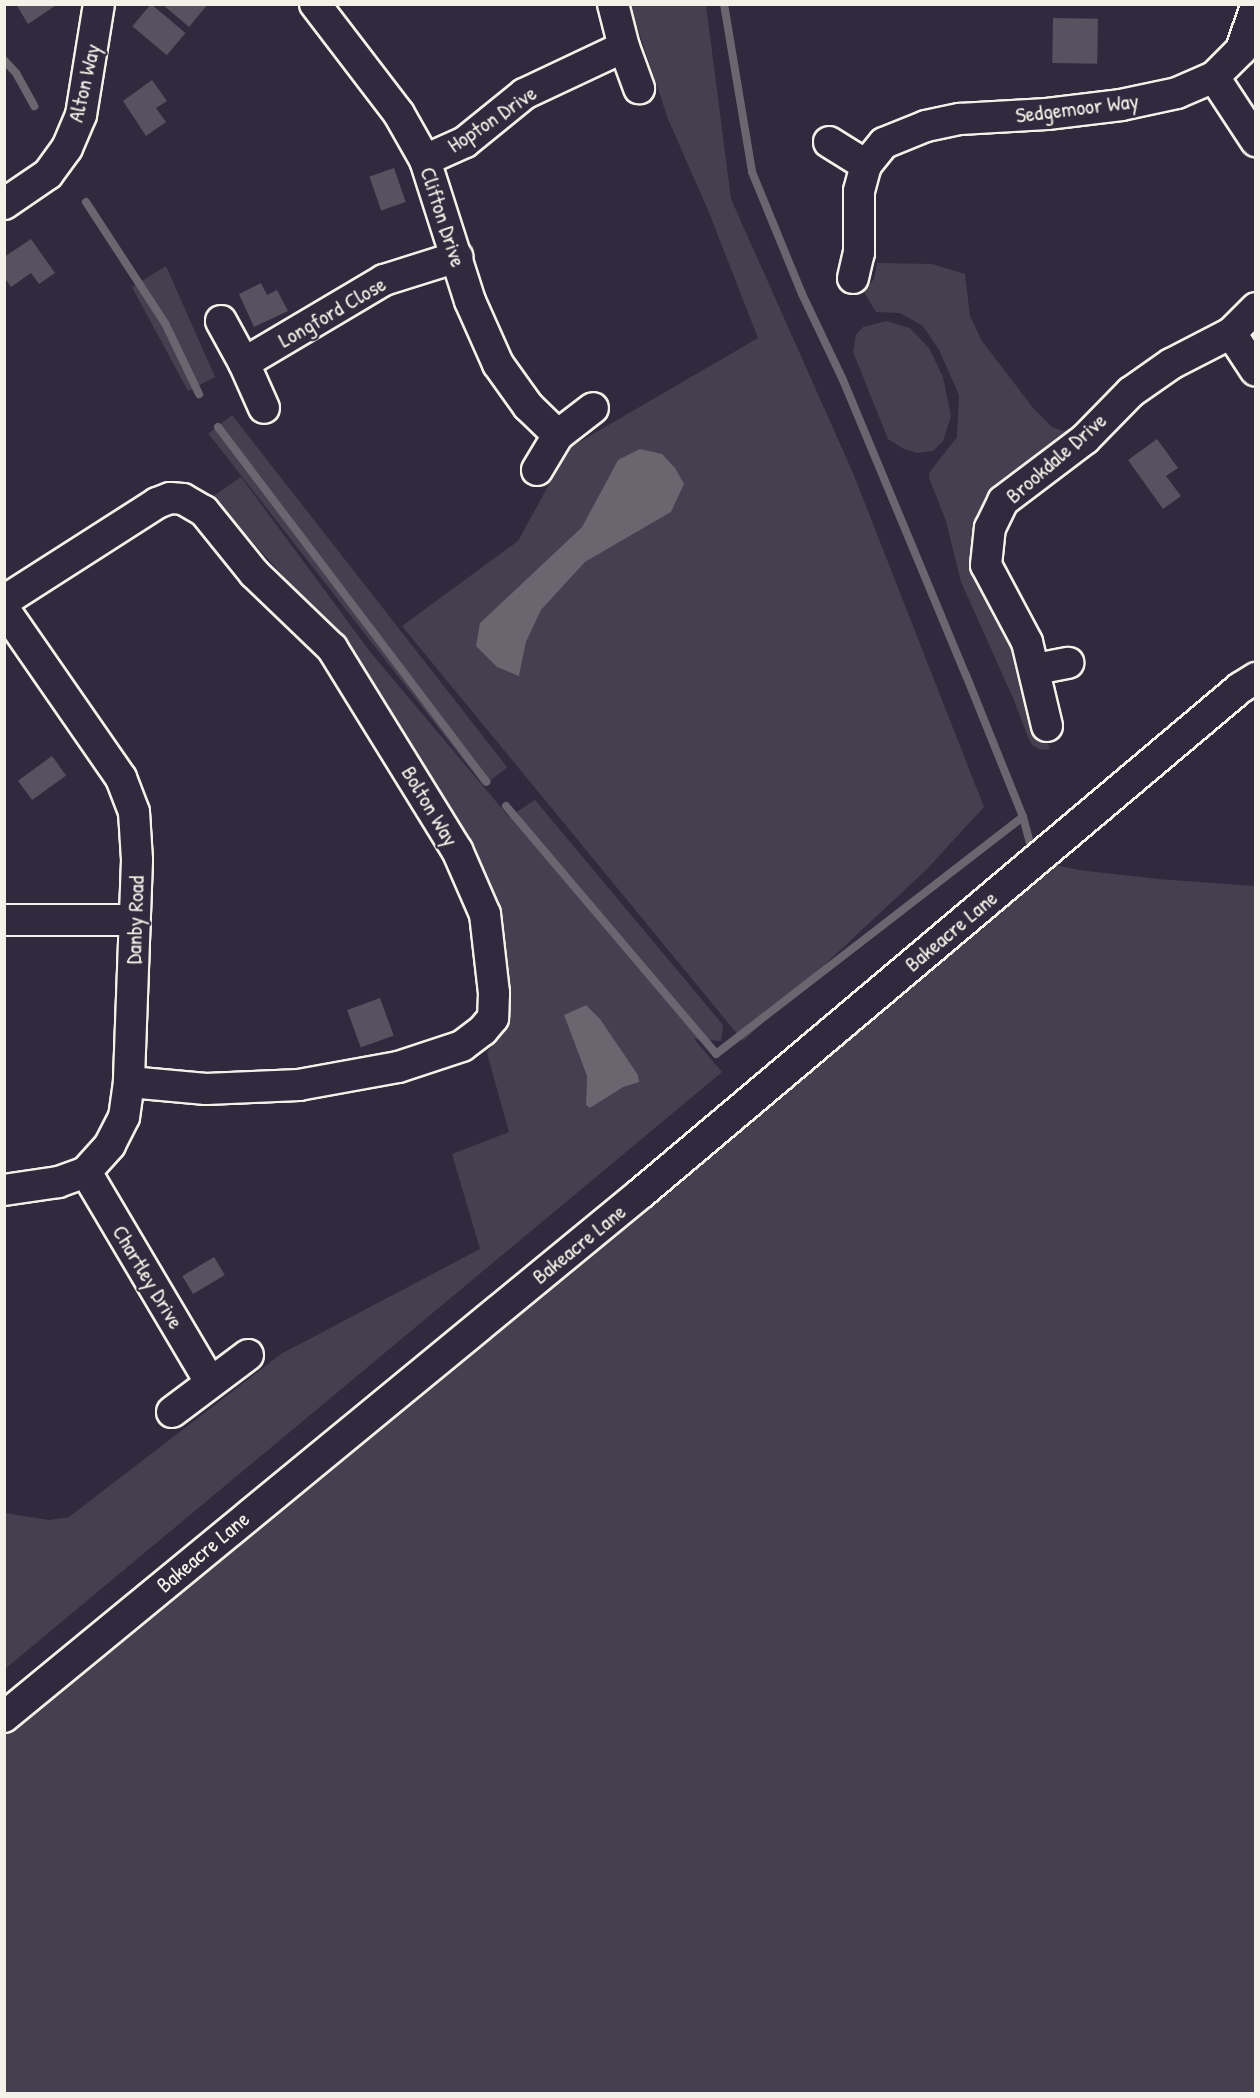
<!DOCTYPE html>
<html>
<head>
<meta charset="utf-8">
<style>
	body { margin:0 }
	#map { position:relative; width:1260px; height:2098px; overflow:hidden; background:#2f2a3d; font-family:"Patrick Hand",sans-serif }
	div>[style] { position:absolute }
	.green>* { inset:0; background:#454050; transform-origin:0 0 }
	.water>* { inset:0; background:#6a6670 }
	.stream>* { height:8px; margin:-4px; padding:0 4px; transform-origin:4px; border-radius:4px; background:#6a6670 }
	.building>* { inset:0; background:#56525f; transform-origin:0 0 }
	.roads { filter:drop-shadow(2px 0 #f4f1e8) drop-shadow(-2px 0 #f4f1e8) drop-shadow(0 2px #f4f1e8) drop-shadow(0 -2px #f4f1e8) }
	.minor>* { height:30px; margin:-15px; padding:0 15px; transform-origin:15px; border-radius:15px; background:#2f2a3d }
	span { translate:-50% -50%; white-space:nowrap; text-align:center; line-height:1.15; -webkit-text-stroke:4.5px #2f2a3d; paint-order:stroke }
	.street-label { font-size:22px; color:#f4f1e8 }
	.frame { position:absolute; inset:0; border:6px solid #f4f1e8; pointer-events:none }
</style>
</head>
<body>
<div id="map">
	<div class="green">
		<i style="clip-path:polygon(evenodd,630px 5px,706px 5px,731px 199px,853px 473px,984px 807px,926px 870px,743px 1041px,402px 626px,518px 541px,569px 448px,758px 338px,708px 210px,668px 119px,630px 5px,618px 460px,671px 512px,585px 562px,541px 610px,526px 642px,519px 676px,480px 623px,582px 527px,618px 460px)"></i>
		<i style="clip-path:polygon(877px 263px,932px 264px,965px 274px,970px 316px,982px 341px,1033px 408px,1052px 427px,1063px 431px,1077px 426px,1081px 429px,993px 498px,1005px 625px,1050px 749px,1041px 750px,1032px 745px,1028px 737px,1013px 698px,961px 582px,946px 521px,929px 478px,929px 473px,957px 437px,959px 395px,939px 350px,923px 326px,900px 313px,876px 312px,864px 292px,874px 279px)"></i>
		<i style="clip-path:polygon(166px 266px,215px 377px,188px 391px,132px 287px)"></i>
		<i style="clip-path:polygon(886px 321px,910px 328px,929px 348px,943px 377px,951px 416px,943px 441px,933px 451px,917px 453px,904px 449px,888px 439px,853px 352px,856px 335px,863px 327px)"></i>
		<i style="left:232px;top:415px;width:447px;height:30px;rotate:52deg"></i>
		<i style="clip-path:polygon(evenodd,241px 477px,371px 653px,509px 817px,535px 800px,723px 1025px,721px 1041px,694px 1039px,722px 1072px,5px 1669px,5px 1513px,49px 1520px,69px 1517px,281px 1354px,480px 1249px,452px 1154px,509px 1132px,487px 1053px,509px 1020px,497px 906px,478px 857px,345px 644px,212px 497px,241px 477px,586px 1005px,638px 1075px,590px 1108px,586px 1105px,587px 1076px,564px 1015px,586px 1005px)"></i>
		<i style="clip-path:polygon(1056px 865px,1078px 870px,1158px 879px,1255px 886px,1255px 2093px,5px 2093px,4px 1718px,1026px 868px,1037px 879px)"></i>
	</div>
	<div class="water">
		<i style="clip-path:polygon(640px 449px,662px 454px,675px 468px,684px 484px,671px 512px,585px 562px,541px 610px,526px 642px,519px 676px,497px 667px,476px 646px,480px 623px,582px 527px,618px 460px)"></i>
		<i style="clip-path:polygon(586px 1005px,600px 1019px,638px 1075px,639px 1082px,623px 1087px,590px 1108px,586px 1105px,587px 1076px,564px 1015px)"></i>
	</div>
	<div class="stream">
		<i style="left:724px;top:4px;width:170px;rotate:80.5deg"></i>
		<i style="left:752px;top:172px;width:132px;rotate:67.7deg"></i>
		<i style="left:802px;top:294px;width:95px;rotate:64.5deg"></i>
		<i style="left:843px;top:380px;width:320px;rotate:67.4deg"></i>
		<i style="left:966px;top:675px;width:153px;rotate:68.1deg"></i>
		<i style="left:1023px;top:817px;width:30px;rotate:75deg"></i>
		<i style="left:4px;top:60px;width:18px;rotate:47deg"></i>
		<i style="left:16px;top:73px;width:38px;rotate:61deg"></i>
		<i style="left:86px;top:202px;width:145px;rotate:56.9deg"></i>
		<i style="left:165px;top:323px;width:79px;rotate:64.4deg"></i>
		<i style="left:218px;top:427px;width:445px;rotate:52.9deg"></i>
		<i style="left:506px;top:806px;width:325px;rotate:49.7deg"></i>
		<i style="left:716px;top:1054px;width:388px;rotate:-37.7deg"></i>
	</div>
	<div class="building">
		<i style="clip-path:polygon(16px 4px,58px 4px,28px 24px)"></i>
		<i style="left:151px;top:4px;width:45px;height:29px;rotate:40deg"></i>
		<i style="clip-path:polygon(162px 4px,208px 4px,189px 27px)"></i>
		<i style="left:1053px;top:18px;width:45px;height:45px;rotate:1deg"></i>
		<i style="clip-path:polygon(152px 80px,167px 101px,156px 108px,166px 122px,146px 136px,123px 101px)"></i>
		<i style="left:394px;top:168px;width:36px;height:26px;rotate:71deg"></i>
		<i style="clip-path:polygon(31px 239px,55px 273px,39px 284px,31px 273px,11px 287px,4px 277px,4px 257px)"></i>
		<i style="clip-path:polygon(261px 283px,267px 295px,277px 290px,288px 311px,254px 327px,239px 294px)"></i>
		<i style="clip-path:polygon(1157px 439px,1178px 468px,1166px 476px,1181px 496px,1163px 509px,1128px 460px)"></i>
		<i style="left:52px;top:756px;width:24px;height:42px;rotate:54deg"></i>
		<i style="left:380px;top:998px;width:40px;height:35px;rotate:70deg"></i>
		<i style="left:214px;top:1257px;width:21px;height:37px;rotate:59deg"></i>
	</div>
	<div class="roads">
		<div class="minor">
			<i style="left:315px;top:4px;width:138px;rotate:52.6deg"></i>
			<i style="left:399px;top:114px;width:53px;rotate:60.5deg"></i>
			<i style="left:425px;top:160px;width:148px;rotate:72.3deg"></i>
			<i style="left:470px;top:301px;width:69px;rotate:66deg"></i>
			<i style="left:498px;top:364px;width:52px;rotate:54.5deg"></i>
			<i style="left:528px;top:406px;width:42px;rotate:44deg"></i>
			<i style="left:613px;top:4px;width:44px;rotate:75.7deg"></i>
			<i style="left:624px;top:47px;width:44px;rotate:69.9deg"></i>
			<i style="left:1214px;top:77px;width:77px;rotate:56.7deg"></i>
			<i style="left:829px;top:142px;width:44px;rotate:31.9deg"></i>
			<i style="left:425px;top:160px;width:44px;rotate:-24.2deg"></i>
			<i style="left:465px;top:142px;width:76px;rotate:-39.1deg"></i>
			<i style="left:524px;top:94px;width:110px;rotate:-25.2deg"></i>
			<i style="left:4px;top:204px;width:53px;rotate:-34.3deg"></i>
			<i style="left:48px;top:174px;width:32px;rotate:-54deg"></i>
			<i style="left:67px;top:148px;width:36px;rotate:-67deg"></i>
			<i style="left:81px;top:115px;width:112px;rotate:-80.8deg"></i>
			<i style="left:853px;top:278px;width:26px;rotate:-77deg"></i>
			<i style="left:859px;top:253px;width:62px;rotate:-90deg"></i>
			<i style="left:859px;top:191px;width:27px;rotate:-75deg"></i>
			<i style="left:866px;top:165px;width:28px;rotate:-51deg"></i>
			<i style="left:884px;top:143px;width:45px;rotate:-22deg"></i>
			<i style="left:926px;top:126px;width:35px;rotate:-12deg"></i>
			<i style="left:960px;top:119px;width:87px;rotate:-3.3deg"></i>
			<i style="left:1047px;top:114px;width:75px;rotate:-6.9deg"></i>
			<i style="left:1121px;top:105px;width:57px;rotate:-12.1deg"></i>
			<i style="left:1177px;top:93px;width:40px;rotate:-23.4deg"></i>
			<i style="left:1214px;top:77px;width:38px;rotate:-45deg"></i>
			<i style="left:1241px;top:50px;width:46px;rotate:-71.2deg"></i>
			<i style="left:221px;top:321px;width:48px;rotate:61.3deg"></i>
			<i style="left:244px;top:363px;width:49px;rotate:66deg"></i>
			<i style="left:1231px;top:333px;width:45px;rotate:56.7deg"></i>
			<i style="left:244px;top:363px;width:163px;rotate:-30.7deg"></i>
			<i style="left:384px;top:280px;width:77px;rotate:-17.5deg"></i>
			<i style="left:537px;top:470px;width:41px;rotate:-59deg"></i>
			<i style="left:558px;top:435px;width:44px;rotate:-37.6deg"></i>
			<i style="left:4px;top:601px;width:182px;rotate:-32.6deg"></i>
			<i style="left:157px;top:503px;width:14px;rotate:-21deg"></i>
			<i style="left:170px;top:498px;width:13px;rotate:4deg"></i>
			<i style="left:183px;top:499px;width:24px;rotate:30deg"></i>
			<i style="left:204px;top:511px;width:80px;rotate:51.1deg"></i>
			<i style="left:254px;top:573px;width:108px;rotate:43.9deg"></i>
			<i style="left:332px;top:648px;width:238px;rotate:58.3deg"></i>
			<i style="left:457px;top:850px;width:70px;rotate:66.4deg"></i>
			<i style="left:485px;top:914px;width:80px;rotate:83.5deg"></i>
			<i style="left:494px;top:993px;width:25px;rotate:92deg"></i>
			<i style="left:493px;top:1018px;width:16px;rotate:130deg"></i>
			<i style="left:483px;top:1030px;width:26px;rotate:143deg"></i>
			<i style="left:462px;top:1046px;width:67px;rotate:161.8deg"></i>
			<i style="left:398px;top:1067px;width:101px;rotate:169.7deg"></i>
			<i style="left:299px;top:1085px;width:93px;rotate:177.5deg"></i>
			<i style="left:206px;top:1089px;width:77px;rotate:-174.8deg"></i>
			<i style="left:4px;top:609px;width:206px;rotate:55.3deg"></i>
			<i style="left:121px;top:778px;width:36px;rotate:69deg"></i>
			<i style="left:134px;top:812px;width:48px;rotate:86.4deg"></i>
			<i style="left:137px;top:860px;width:222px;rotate:92.1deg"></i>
			<i style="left:129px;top:1082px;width:35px;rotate:98deg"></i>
			<i style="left:124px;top:1117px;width:31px;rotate:117deg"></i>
			<i style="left:110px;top:1145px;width:36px;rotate:132deg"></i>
			<i style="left:86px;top:1172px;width:30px;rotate:160deg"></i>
			<i style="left:58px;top:1182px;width:55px;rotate:171.6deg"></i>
			<i style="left:1036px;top:669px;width:33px;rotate:-11deg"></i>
			<i style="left:1047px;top:726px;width:86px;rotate:-103.4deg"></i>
			<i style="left:1027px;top:642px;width:87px;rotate:-118deg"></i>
			<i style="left:986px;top:565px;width:37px;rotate:-84deg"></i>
			<i style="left:990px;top:528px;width:30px;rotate:-64deg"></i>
			<i style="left:1003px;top:501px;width:103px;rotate:-37.1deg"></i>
			<i style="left:1085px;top:439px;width:66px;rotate:-45.6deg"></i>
			<i style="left:1131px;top:392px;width:49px;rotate:-35deg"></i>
			<i style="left:1171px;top:364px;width:68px;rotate:-27.3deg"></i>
			<i style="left:1231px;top:333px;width:35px;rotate:-45deg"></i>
			<i style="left:4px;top:920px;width:130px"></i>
			<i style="left:86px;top:1172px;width:244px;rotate:59.4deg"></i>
			<i style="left:172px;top:1412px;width:95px;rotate:-36.9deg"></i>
			<i style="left:4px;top:1717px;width:823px;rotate:-39.43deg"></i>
			<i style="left:640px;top:1194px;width:785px;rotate:-40.14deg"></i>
			<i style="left:1240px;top:688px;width:19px;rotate:-32deg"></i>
		</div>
	</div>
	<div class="street-label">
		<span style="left:84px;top:83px;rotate:-77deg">Alton Way</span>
		<span style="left:1077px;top:108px;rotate:-7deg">Sedgemoor Way</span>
		<span style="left:492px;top:119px;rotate:-34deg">Hopton Drive</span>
		<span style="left:443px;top:217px;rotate:72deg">Clifton Drive</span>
		<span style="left:332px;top:312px;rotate:-30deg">Longford Close</span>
		<span style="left:1056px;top:458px;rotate:-41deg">Brookdale Drive</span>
		<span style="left:430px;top:806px;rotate:59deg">Bolton Way</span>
		<span style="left:135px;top:920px;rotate:-88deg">Danby Road</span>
		<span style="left:951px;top:931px;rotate:-40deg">Bakeacre Lane</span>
		<span style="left:579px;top:1244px;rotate:-39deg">Bakeacre Lane</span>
		<span style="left:148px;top:1277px;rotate:59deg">Chartley Drive</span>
		<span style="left:203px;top:1552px;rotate:-40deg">Bakeacre Lane</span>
	</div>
	<div class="frame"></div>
</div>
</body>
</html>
